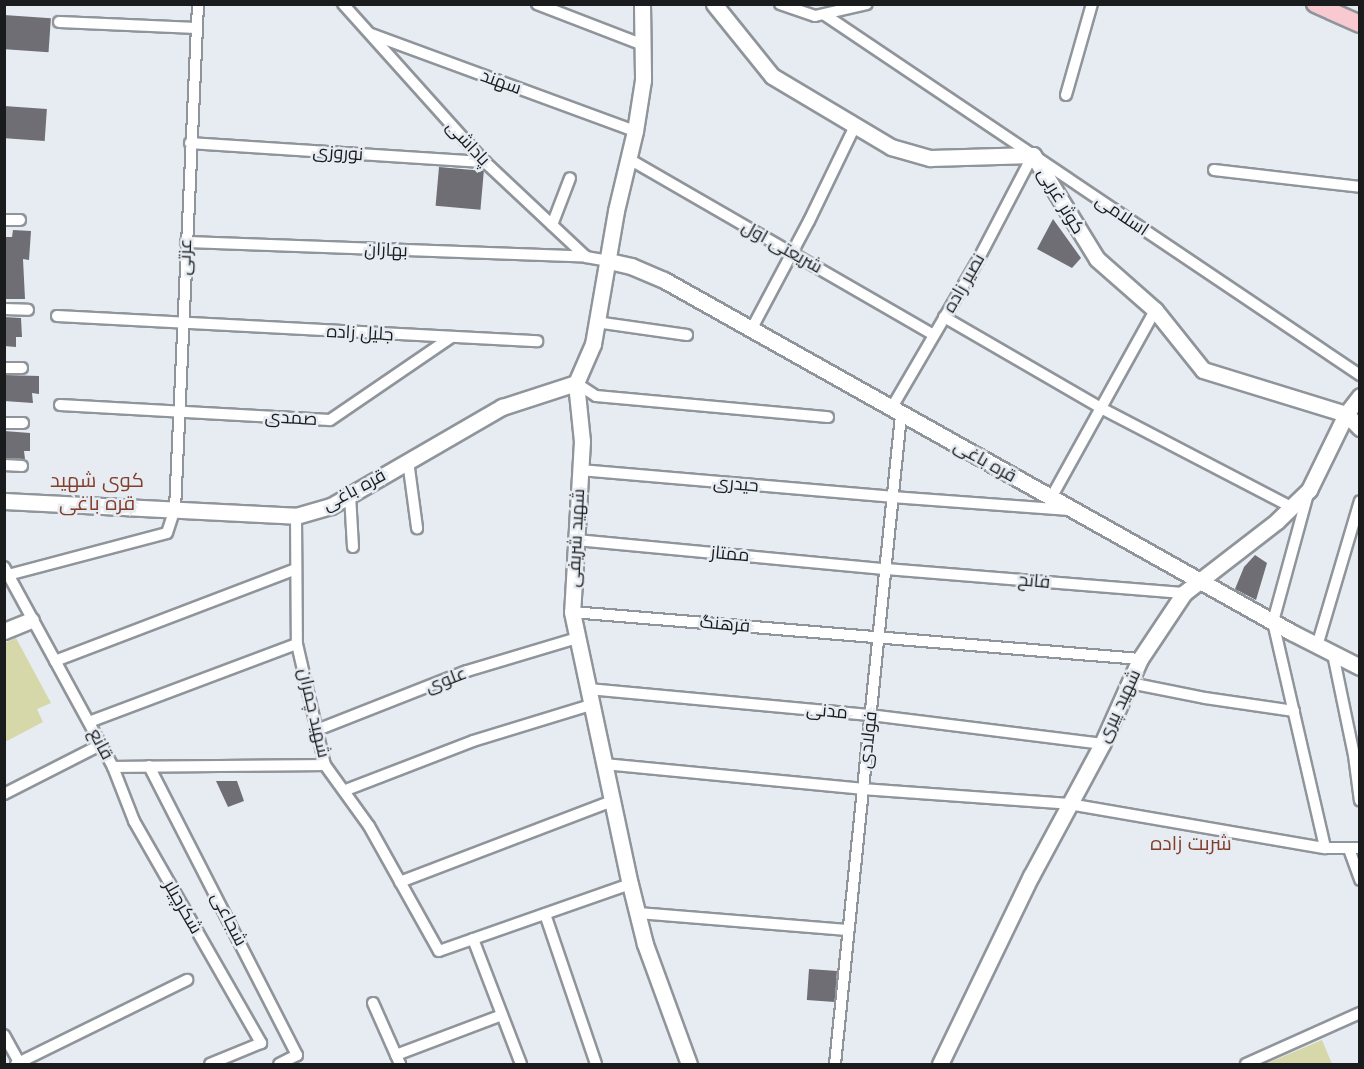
<!DOCTYPE html>
<html>
<head>
<meta charset="utf-8">
<style>
	body { margin:0 }
	#map { position:relative; width:1364px; height:1069px; overflow:hidden; background:#e6ecf2; font-family:Arial,Cairo,sans-serif }
	div>[style] { position:absolute }
	.green>* { inset:0; background:#d6d8aa }
	.building>* { inset:0; background:#6f6e75; transform-origin:0 0 }
	.roads { filter:drop-shadow(2px 0 #8f959a) drop-shadow(-2px 0 #8f959a) drop-shadow(0 2px #8f959a) drop-shadow(0 -2px #8f959a) }
	.street>* { height:10px; margin:-5px; padding:0 5px; transform-origin:5px; border-radius:5px; background:#fff }
	.secondary>* { height:15px; margin:-7.5px; padding:0 7.5px; transform-origin:7.5px; border-radius:7.5px; background:#fff }
	.primary>* { height:16px; margin:-8px; padding:0 8px; transform-origin:8px; border-radius:8px; background:#f8c9d0 }
	span { translate:-50% -50%; white-space:nowrap; text-align:center; line-height:1.15; -webkit-text-stroke:5px #e6ecf2; paint-order:stroke }
	.street-label { font-size:18px; color:#191b1d }
	.neighbourhood-label { font-size:20px; color:#823d2b }
	.frame { position:absolute; inset:0; border:6px solid #191b1d; pointer-events:none }
</style>
</head>
<body>
<div id="map">
	<div class="green">
		<i style="clip-path:polygon(16px 638px,51px 703px,37px 709px,43px 722px,5px 742px,5px 643px)"></i>
		<i style="clip-path:polygon(1322px 1040px,1332px 1064px,1265px 1064px)"></i>
	</div>
	<div class="building">
		<i style="left:4px;top:15px;width:47px;height:34px;rotate:4deg"></i>
		<i style="left:4px;top:106px;width:43px;height:32px;rotate:4deg"></i>
		<i style="left:439px;top:167px;width:45px;height:39px;rotate:5deg"></i>
		<i style="clip-path:polygon(1053px 219px,1081px 258px,1072px 268px,1037px 249px)"></i>
		<i style="clip-path:polygon(13px 230px,31px 231px,29px 260px,23px 259px,25px 299px,4px 299px,4px 237px,12px 237px)"></i>
		<i style="clip-path:polygon(4px 317px,21px 318px,22px 337px,16px 337px,16px 347px,4px 346px)"></i>
		<i style="clip-path:polygon(4px 375px,39px 376px,39px 394px,32px 393px,33px 403px,4px 401px)"></i>
		<i style="clip-path:polygon(4px 431px,30px 433px,30px 451px,24px 451px,25px 459px,4px 458px)"></i>
		<i style="clip-path:polygon(1255px 555px,1267px 563px,1256px 600px,1235px 589px,1244px 567px)"></i>
		<i style="clip-path:polygon(216px 781px,237px 781px,244px 801px,228px 807px)"></i>
		<i style="left:809px;top:969px;width:28px;height:31px;rotate:4deg"></i>
	</div>
	<div class="roads">
		<div class="street">
			<i style="left:343px;top:4px;width:212px;rotate:48.1deg"></i>
			<i style="left:485px;top:162px;width:139px;rotate:43.2deg"></i>
			<i style="left:586px;top:257px;width:23px;rotate:10deg"></i>
			<i style="left:537px;top:4px;width:114px;rotate:21.1deg"></i>
			<i style="left:780px;top:4px;width:37px;rotate:19deg"></i>
			<i style="left:815px;top:16px;width:53px;rotate:-13deg"></i>
			<i style="left:825px;top:15px;width:645px;rotate:33.94deg"></i>
			<i style="left:59px;top:22px;width:138px;rotate:2.5deg"></i>
			<i style="left:371px;top:34px;width:281px;rotate:20.2deg"></i>
			<i style="left:1066px;top:95px;width:95px;rotate:-74.1deg"></i>
			<i style="left:190px;top:143px;width:296px;rotate:3.7deg"></i>
			<i style="left:629px;top:159px;width:352px;rotate:30deg"></i>
			<i style="left:1214px;top:170px;width:147px;rotate:6.6deg"></i>
			<i style="left:4px;top:220px;width:16px"></i>
			<i style="left:552px;top:225px;width:50px;rotate:-69deg"></i>
			<i style="left:186px;top:242px;width:400px;rotate:2.1deg"></i>
			<i style="left:4px;top:309px;width:24px;rotate:2deg"></i>
			<i style="left:57px;top:316px;width:481px;rotate:3deg"></i>
			<i style="left:944px;top:317px;width:181px;rotate:30.1deg"></i>
			<i style="left:1101px;top:408px;width:214px;rotate:27.5deg"></i>
			<i style="left:596px;top:322px;width:92px;rotate:8.1deg"></i>
			<i style="left:751px;top:330px;width:123px;rotate:-62deg"></i>
			<i style="left:809px;top:221px;width:106px;rotate:-64.2deg"></i>
			<i style="left:4px;top:368px;width:18px"></i>
			<i style="left:576px;top:383px;width:24px;rotate:33deg"></i>
			<i style="left:596px;top:396px;width:233px;rotate:5.2deg"></i>
			<i style="left:60px;top:405px;width:270px;rotate:3.2deg"></i>
			<i style="left:330px;top:420px;width:145px;rotate:-34.3deg"></i>
			<i style="left:891px;top:409px;width:173px;rotate:-59.7deg"></i>
			<i style="left:978px;top:260px;width:119px;rotate:-62.4deg"></i>
			<i style="left:4px;top:423px;width:19px"></i>
			<i style="left:408px;top:461px;width:68px;rotate:82.3deg"></i>
			<i style="left:4px;top:465px;width:18px;rotate:3deg"></i>
			<i style="left:580px;top:470px;width:313px;rotate:4.9deg"></i>
			<i style="left:892px;top:497px;width:178px;rotate:4.2deg"></i>
			<i style="left:1309px;top:490px;width:137px;rotate:105.3deg"></i>
			<i style="left:1273px;top:622px;width:232px;rotate:77deg"></i>
			<i style="left:350px;top:495px;width:52px;rotate:86.7deg"></i>
			<i style="left:1051px;top:498px;width:215px;rotate:-61deg"></i>
			<i style="left:296px;top:516px;width:128px;rotate:89.6deg"></i>
			<i style="left:297px;top:644px;width:124px;rotate:77deg"></i>
			<i style="left:325px;top:765px;width:75px;rotate:54.2deg"></i>
			<i style="left:369px;top:826px;width:143px;rotate:60.8deg"></i>
			<i style="left:439px;top:951px;width:202px;rotate:-19.3deg"></i>
			<i style="left:576px;top:540px;width:310px;rotate:5.4deg"></i>
			<i style="left:885px;top:569px;width:300px;rotate:4.6deg"></i>
			<i style="left:4px;top:567px;width:228px;rotate:61.4deg"></i>
			<i style="left:113px;top:767px;width:58px;rotate:68.7deg"></i>
			<i style="left:134px;top:821px;width:256px;rotate:60.2deg"></i>
			<i style="left:261px;top:1043px;width:55px;rotate:157.6deg"></i>
			<i style="left:8px;top:575px;width:164px;rotate:-14.8deg"></i>
			<i style="left:167px;top:533px;width:25px;rotate:-72deg"></i>
			<i style="left:175px;top:509px;width:506px;rotate:-87.39deg"></i>
			<i style="left:572px;top:612px;width:570px;rotate:4.73deg"></i>
			<i style="left:1317px;top:646px;width:151px;rotate:-73.5deg"></i>
			<i style="left:1333px;top:654px;width:103px;rotate:78.3deg"></i>
			<i style="left:1354px;top:755px;width:46px;rotate:82.6deg"></i>
			<i style="left:55px;top:661px;width:258px;rotate:-20.9deg"></i>
			<i style="left:1130px;top:683px;width:76px;rotate:11.3deg"></i>
			<i style="left:1205px;top:698px;width:90px;rotate:8.3deg"></i>
			<i style="left:588px;top:689px;width:283px;rotate:5.3deg"></i>
			<i style="left:870px;top:715px;width:234px;rotate:7.1deg"></i>
			<i style="left:89px;top:722px;width:222px;rotate:-20.6deg"></i>
			<i style="left:317px;top:730px;width:161px;rotate:-21.5deg"></i>
			<i style="left:467px;top:671px;width:115px;rotate:-16.7deg"></i>
			<i style="left:604px;top:764px;width:259px;rotate:5.5deg"></i>
			<i style="left:862px;top:789px;width:208px;rotate:4.1deg"></i>
			<i style="left:1069px;top:804px;width:260px;rotate:9.8deg"></i>
			<i style="left:1325px;top:848px;width:35px"></i>
			<i style="left:149px;top:766px;width:325px;rotate:62.9deg"></i>
			<i style="left:297px;top:1055px;width:20px;rotate:153deg"></i>
			<i style="left:113px;top:767px;width:212px;rotate:-0.5deg"></i>
			<i style="left:346px;top:790px;width:136px;rotate:-21.1deg"></i>
			<i style="left:473px;top:741px;width:123px;rotate:-17deg"></i>
			<i style="left:4px;top:794px;width:108px;rotate:-27deg"></i>
			<i style="left:1349px;top:849px;width:33px;rotate:70deg"></i>
			<i style="left:400px;top:882px;width:227px;rotate:-20.9deg"></i>
			<i style="left:637px;top:913px;width:212px;rotate:4.6deg"></i>
			<i style="left:545px;top:914px;width:158px;rotate:71.2deg"></i>
			<i style="left:473px;top:939px;width:134px;rotate:69deg"></i>
			<i style="left:373px;top:1003px;width:67px;rotate:66.1deg"></i>
			<i style="left:4px;top:1035px;width:33px;rotate:61deg"></i>
			<i style="left:396px;top:1055px;width:113px;rotate:-20.7deg"></i>
			<i style="left:16px;top:1064px;width:191px;rotate:-26.2deg"></i>
			<i style="left:835px;top:1064px;width:652px;rotate:-84.19deg"></i>
			<i style="left:1246px;top:1064px;width:125px;rotate:-24.1deg"></i>
		</div>
		<div class="secondary">
			<i style="left:642px;top:4px;width:76px;rotate:89.2deg"></i>
			<i style="left:643px;top:80px;width:52px;rotate:98.9deg"></i>
			<i style="left:635px;top:131px;width:82px;rotate:103.4deg"></i>
			<i style="left:616px;top:211px;width:135px;rotate:99.8deg"></i>
			<i style="left:593px;top:344px;width:43px;rotate:113.6deg"></i>
			<i style="left:576px;top:383px;width:58px;rotate:84.1deg"></i>
			<i style="left:582px;top:441px;width:171px;rotate:93.3deg"></i>
			<i style="left:572px;top:612px;width:278px;rotate:78deg"></i>
			<i style="left:630px;top:884px;width:62px;rotate:76deg"></i>
			<i style="left:645px;top:944px;width:128px;rotate:69.9deg"></i>
			<i style="left:714px;top:4px;width:92px;rotate:51.1deg"></i>
			<i style="left:772px;top:76px;width:139px;rotate:30.8deg"></i>
			<i style="left:891px;top:147px;width:41px;rotate:15.8deg"></i>
			<i style="left:930px;top:158px;width:103px;rotate:-1.7deg"></i>
			<i style="left:1033px;top:155px;width:122px;rotate:58.4deg"></i>
			<i style="left:1097px;top:259px;width:77px;rotate:41.3deg"></i>
			<i style="left:1155px;top:310px;width:77px;rotate:51.3deg"></i>
			<i style="left:1203px;top:370px;width:150px;rotate:17.1deg"></i>
			<i style="left:1346px;top:414px;width:20px;rotate:45deg"></i>
			<i style="left:609px;top:261px;width:23px;rotate:13deg"></i>
			<i style="left:631px;top:266px;width:36px;rotate:23deg"></i>
			<i style="left:664px;top:280px;width:719px;rotate:29.31deg"></i>
			<i style="left:1291px;top:632px;width:77px;rotate:26.9deg"></i>
			<i style="left:4px;top:501px;width:292px;rotate:2.9deg"></i>
			<i style="left:296px;top:516px;width:36px;rotate:-16deg"></i>
			<i style="left:331px;top:506px;width:198px;rotate:-30.1deg"></i>
			<i style="left:502px;top:407px;width:78px;rotate:-18deg"></i>
			<i style="left:4px;top:631px;width:29px;rotate:-22deg"></i>
			<i style="left:940px;top:1064px;width:209px;rotate:-64.2deg"></i>
			<i style="left:1031px;top:876px;width:150px;rotate:-61.7deg"></i>
			<i style="left:1102px;top:744px;width:93px;rotate:-65.9deg"></i>
			<i style="left:1140px;top:659px;width:79px;rotate:-56.3deg"></i>
			<i style="left:1184px;top:593px;width:118px;rotate:-37.7deg"></i>
			<i style="left:1277px;top:521px;width:45px;rotate:-44.1deg"></i>
			<i style="left:1309px;top:490px;width:85px;rotate:-64deg"></i>
			<i style="left:1346px;top:414px;width:23px;rotate:-52deg"></i>
		</div>
		<div class="primary">
			<i style="left:1315px;top:4px;width:49px;rotate:24deg"></i>
		</div>
	</div>
	<div class="street-label">
		<span style="left:501px;top:82px;rotate:20deg">سهند</span>
		<span style="left:468px;top:143px;rotate:47deg">پاداشی</span>
		<span style="left:338px;top:153px;rotate:4deg">نوروزی</span>
		<span style="left:1061px;top:201px;rotate:59deg">کوثر غربی</span>
		<span style="left:1122px;top:215px;rotate:34deg">اسلامی</span>
		<span style="left:782px;top:247px;rotate:29deg">شریعتی اول</span>
		<span style="left:386px;top:250px;rotate:2deg">بهاران</span>
		<span style="left:185px;top:257px;rotate:-88deg">عزتی</span>
		<span style="left:964px;top:283px;rotate:-60deg">نصیر زاده</span>
		<span style="left:360px;top:333px;rotate:3deg">جلیل زاده</span>
		<span style="left:291px;top:418px;rotate:3deg">صمدی</span>
		<span style="left:985px;top:461px;rotate:29deg">قره باغی</span>
		<span style="left:736px;top:484px;rotate:5deg">حیدری</span>
		<span style="left:354px;top:490px;rotate:-28deg">قره باغی</span>
		<span style="left:576px;top:538px;rotate:-87deg">شهید شریفى</span>
		<span style="left:730px;top:554px;rotate:5deg">ممتاز</span>
		<span style="left:1034px;top:581px;rotate:5deg">فاتح</span>
		<span style="left:725px;top:624px;rotate:5deg">فرهنگ</span>
		<span style="left:446px;top:680px;rotate:-21deg">علوی</span>
		<span style="left:1119px;top:706px;rotate:-65deg">شهید پیری</span>
		<span style="left:827px;top:711px;rotate:5deg">مدنی</span>
		<span style="left:314px;top:713px;rotate:77deg">شهید چمران</span>
		<span style="left:868px;top:740px;rotate:-84deg">فولادی</span>
		<span style="left:101px;top:744px;rotate:62deg">قانع</span>
		<span style="left:183px;top:907px;rotate:60deg">شکرچیلر</span>
		<span style="left:229px;top:919px;rotate:63deg">شجاعی</span>
	</div>
	<div class="neighbourhood-label">
		<span style="left:97px;top:492px">کوی شهید<br>قره باغی</span>
		<span style="left:1191px;top:843px">شربت زاده</span>
	</div>
	<div class="frame"></div>
</div>
</body>
</html>
